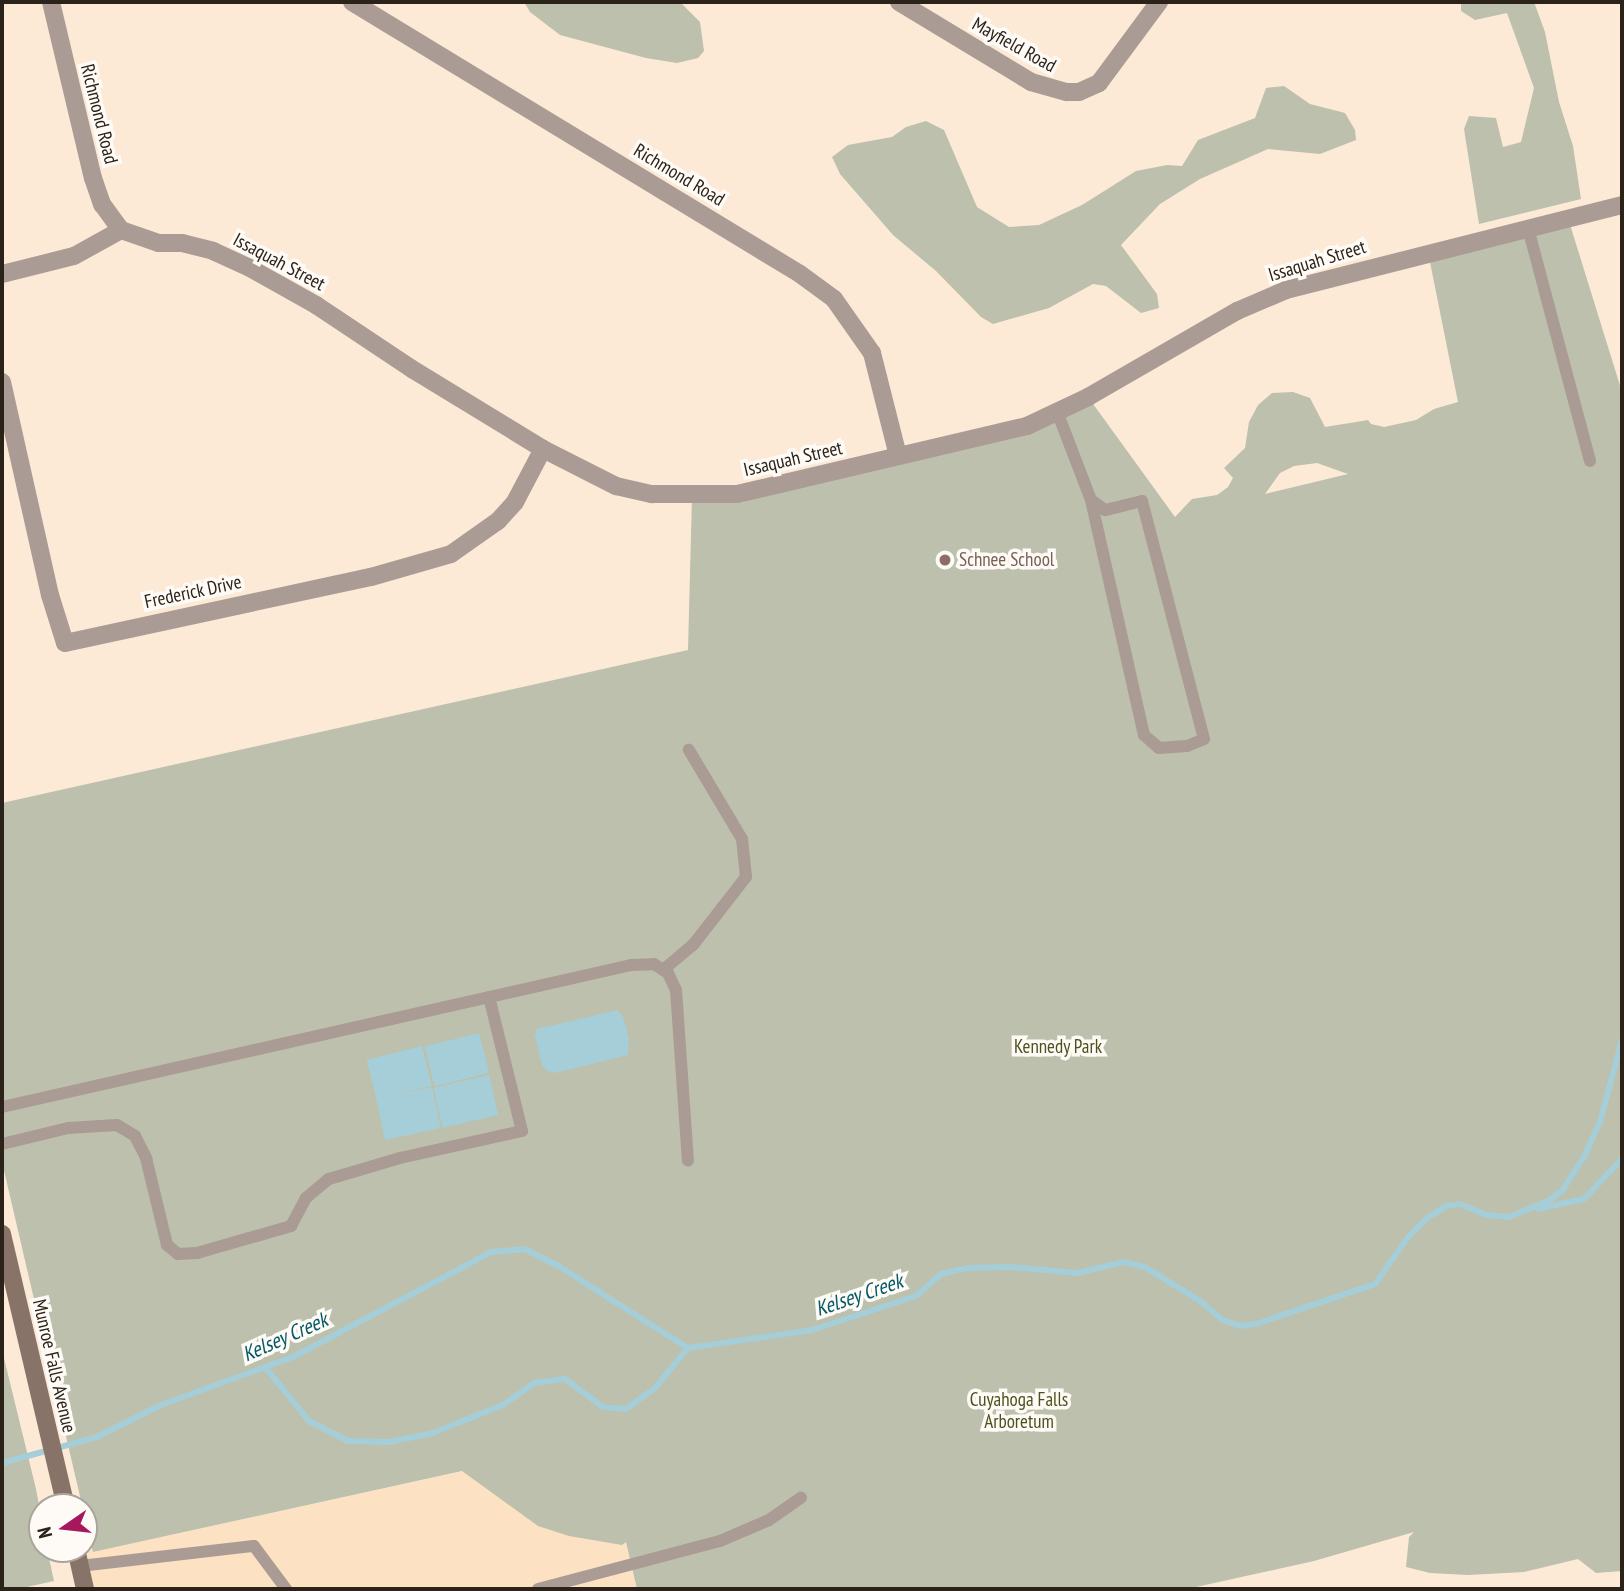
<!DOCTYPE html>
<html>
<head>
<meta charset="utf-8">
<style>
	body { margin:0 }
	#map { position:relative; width:1624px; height:1591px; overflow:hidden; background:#fcead6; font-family:"PT Sans Narrow",sans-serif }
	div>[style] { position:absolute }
	.built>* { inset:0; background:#fce2c2 }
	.green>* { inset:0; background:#bcc0ac }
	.water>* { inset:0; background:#a5ced8; transform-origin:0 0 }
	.stream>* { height:6px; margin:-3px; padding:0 3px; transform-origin:3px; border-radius:3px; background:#a5ced8 }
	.lane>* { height:12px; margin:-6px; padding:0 6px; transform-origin:6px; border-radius:6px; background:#aa9b94 }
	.street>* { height:18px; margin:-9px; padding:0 9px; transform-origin:9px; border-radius:9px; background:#aa9b94 }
	.secondary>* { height:18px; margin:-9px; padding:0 9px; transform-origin:9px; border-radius:9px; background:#887369 }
	.dots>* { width:19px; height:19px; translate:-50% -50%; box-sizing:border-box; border:4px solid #fefaf5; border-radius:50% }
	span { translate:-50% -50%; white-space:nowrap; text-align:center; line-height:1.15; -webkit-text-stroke:7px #fefaf5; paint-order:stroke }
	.street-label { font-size:19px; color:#2b231a }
	.education-label { font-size:19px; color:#785e54 }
	.left { translate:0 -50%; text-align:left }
	.park-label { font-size:19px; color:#4c521d }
	.water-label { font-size:21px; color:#035969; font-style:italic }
	.frame { position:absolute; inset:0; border:4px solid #2b231a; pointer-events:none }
	.north { position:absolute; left:28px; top:1493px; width:70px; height:70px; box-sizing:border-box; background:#fefaf5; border:2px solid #aaa49d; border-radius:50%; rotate:256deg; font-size:19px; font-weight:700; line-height:28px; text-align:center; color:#2b231a }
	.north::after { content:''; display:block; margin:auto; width:24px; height:32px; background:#a5185e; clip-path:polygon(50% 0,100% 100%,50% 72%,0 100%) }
</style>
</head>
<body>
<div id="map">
	<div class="built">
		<i style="clip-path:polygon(604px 1453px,637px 1589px,85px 1589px,84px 1542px,90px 1541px,94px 1552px,483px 1467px)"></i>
	</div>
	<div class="green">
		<i style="clip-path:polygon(524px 2px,680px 2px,700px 22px,704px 51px,698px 58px,677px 63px,646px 58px,560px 35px,530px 12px)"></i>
		<i style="clip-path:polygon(1461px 2px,1534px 2px,1545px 32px,1559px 102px,1573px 146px,1581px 199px,1479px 224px,1464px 129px,1469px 116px,1496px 118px,1503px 147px,1521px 142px,1534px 88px,1507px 13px,1475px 20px,1461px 11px)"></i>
		<i style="clip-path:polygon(1284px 86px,1310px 104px,1345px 113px,1355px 130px,1356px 140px,1320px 154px,1268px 149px,1200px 179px,1160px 204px,1121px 245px,1157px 294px,1159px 308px,1141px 313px,1106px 286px,1093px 284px,1049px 308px,993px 324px,981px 317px,936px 271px,893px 235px,840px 174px,832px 157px,848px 145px,892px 137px,906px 127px,926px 121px,944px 130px,977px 207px,1009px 227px,1039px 225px,1082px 205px,1136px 171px,1167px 165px,1182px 166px,1198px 140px,1255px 118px,1266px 88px)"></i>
		<i style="clip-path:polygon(evenodd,1568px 218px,1622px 392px,1622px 1571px,1596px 1573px,1578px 1559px,1524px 1572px,1468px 1575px,1430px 1573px,1406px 1567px,1409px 1537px,1414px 1532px,1314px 1561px,1187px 1589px,637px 1589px,626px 1542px,622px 1545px,569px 1536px,538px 1526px,462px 1471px,93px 1552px,2px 1162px,2px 803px,688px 650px,692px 496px,979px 439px,1088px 397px,1175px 517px,1192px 499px,1217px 495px,1228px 487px,1233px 478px,1224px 468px,1245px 448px,1249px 422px,1258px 405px,1272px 393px,1293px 392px,1310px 398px,1325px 427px,1368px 420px,1371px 424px,1384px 427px,1416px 420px,1434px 409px,1458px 402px,1428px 252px,1568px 218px,1317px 463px,1348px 474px,1265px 494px,1280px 473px,1294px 466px,1317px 463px)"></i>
		<i style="clip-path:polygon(2px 1350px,36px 1489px,42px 1521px,42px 1549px,47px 1549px,54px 1581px,18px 1589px,2px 1589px)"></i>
	</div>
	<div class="water">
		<i style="clip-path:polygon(618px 1010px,623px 1017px,629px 1038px,628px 1055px,555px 1073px,547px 1071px,542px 1065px,535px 1036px,537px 1029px)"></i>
		<i style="left:479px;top:1033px;width:41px;height:56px;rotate:76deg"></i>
		<i style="left:422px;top:1046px;width:41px;height:57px;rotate:76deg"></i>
		<i style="left:489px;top:1075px;width:41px;height:57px;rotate:77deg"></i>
		<i style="left:432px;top:1087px;width:42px;height:57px;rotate:78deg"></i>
	</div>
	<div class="stream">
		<i style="left:1538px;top:1209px;width:47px;rotate:-12.3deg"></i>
		<i style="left:1584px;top:1199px;width:55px;rotate:-46.5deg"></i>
		<i style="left:265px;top:1367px;width:70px;rotate:50.8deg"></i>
		<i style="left:309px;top:1421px;width:44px;rotate:27.1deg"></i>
		<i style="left:348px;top:1441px;width:41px;rotate:1.4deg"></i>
		<i style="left:389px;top:1442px;width:45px;rotate:-11.6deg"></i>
		<i style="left:433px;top:1433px;width:75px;rotate:-21.8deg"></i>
		<i style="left:503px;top:1405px;width:39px;rotate:-35deg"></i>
		<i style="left:535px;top:1383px;width:30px;rotate:-8deg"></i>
		<i style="left:565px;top:1379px;width:47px;rotate:36.4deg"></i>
		<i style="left:603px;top:1407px;width:23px;rotate:5deg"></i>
		<i style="left:626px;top:1409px;width:36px;rotate:-36deg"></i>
		<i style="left:655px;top:1388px;width:52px;rotate:-50.5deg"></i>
		<i style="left:2px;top:1463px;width:98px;rotate:-15.3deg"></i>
		<i style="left:97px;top:1437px;width:72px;rotate:-26.6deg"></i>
		<i style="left:161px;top:1405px;width:140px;rotate:-20deg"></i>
		<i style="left:293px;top:1357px;width:224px;rotate:-27.9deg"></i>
		<i style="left:491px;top:1252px;width:34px;rotate:-5deg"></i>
		<i style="left:525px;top:1249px;width:39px;rotate:27deg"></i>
		<i style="left:560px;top:1267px;width:151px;rotate:32.3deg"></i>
		<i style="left:688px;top:1348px;width:125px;rotate:-8.3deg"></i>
		<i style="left:812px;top:1330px;width:109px;rotate:-18.1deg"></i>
		<i style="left:916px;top:1296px;width:33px;rotate:-41deg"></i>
		<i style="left:941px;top:1274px;width:27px;rotate:-13deg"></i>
		<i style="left:967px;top:1268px;width:44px;rotate:-1.3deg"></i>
		<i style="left:1011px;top:1267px;width:67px;rotate:5.1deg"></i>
		<i style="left:1078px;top:1273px;width:46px;rotate:-13.7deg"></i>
		<i style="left:1123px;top:1262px;width:23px;rotate:13deg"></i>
		<i style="left:1145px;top:1267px;width:65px;rotate:31.7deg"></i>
		<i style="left:1200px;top:1301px;width:30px;rotate:40deg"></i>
		<i style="left:1223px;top:1320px;width:18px;rotate:19deg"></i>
		<i style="left:1240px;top:1326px;width:16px;rotate:-7deg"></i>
		<i style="left:1256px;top:1324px;width:126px;rotate:-18.6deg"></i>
		<i style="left:1375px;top:1284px;width:59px;rotate:-54.7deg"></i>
		<i style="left:1409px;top:1236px;width:25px;rotate:-45deg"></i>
		<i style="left:1427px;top:1218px;width:23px;rotate:-31deg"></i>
		<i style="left:1447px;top:1206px;width:12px;rotate:-9deg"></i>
		<i style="left:1459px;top:1204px;width:30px;rotate:21deg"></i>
		<i style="left:1487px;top:1215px;width:22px;rotate:5deg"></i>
		<i style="left:1509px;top:1217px;width:42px;rotate:-22.3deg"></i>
		<i style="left:1548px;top:1201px;width:17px;rotate:-36deg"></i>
		<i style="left:1562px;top:1191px;width:43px;rotate:-57.4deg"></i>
		<i style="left:1585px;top:1155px;width:36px;rotate:-66deg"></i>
		<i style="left:1600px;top:1122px;width:85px;rotate:-75deg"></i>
	</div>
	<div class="lane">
		<i style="left:1528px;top:228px;width:241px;rotate:75.1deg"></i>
		<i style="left:1058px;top:414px;width:92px;rotate:69deg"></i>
		<i style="left:1091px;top:500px;width:241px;rotate:77.3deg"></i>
		<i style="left:1144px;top:735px;width:20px;rotate:41deg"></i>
		<i style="left:1159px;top:748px;width:28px;rotate:-4deg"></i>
		<i style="left:1187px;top:746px;width:18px;rotate:-22deg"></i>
		<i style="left:1204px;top:739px;width:246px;rotate:-104.6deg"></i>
		<i style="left:1142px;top:501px;width:38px;rotate:166deg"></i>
		<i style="left:1105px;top:510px;width:17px;rotate:-144deg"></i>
		<i style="left:663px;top:970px;width:39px;rotate:-40deg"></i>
		<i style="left:693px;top:945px;width:86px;rotate:-52.1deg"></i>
		<i style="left:746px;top:877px;width:38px;rotate:-96deg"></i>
		<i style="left:742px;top:839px;width:104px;rotate:-120.8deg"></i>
		<i style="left:2px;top:1107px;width:645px;rotate:-12.72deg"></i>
		<i style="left:631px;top:965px;width:23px;rotate:-2deg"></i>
		<i style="left:654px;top:964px;width:17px;rotate:33deg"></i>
		<i style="left:668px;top:973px;width:19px;rotate:65deg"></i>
		<i style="left:676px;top:990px;width:171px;rotate:86deg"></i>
		<i style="left:2px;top:1144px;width:68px;rotate:-13.6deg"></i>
		<i style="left:68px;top:1128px;width:49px;rotate:-3.5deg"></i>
		<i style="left:117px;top:1125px;width:21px;rotate:31deg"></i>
		<i style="left:135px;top:1136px;width:25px;rotate:63deg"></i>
		<i style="left:146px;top:1158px;width:89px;rotate:76.4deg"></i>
		<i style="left:167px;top:1245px;width:14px;rotate:39deg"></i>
		<i style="left:178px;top:1254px;width:19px;rotate:-3deg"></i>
		<i style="left:197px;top:1253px;width:98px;rotate:-16deg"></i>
		<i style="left:291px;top:1226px;width:32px;rotate:-62deg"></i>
		<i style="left:306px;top:1198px;width:30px;rotate:-40deg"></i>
		<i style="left:329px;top:1179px;width:74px;rotate:-16.5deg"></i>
		<i style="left:400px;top:1158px;width:125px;rotate:-12.5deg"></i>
		<i style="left:522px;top:1131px;width:138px;rotate:-103.8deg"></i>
		<i style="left:80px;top:1566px;width:175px;rotate:-6.6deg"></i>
		<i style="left:254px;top:1546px;width:54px;rotate:53.3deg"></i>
		<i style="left:538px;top:1589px;width:188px;rotate:-14.8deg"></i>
		<i style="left:720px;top:1541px;width:53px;rotate:-23.2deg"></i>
		<i style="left:769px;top:1520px;width:39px;rotate:-35deg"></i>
	</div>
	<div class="street">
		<i style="left:51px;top:2px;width:181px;rotate:76.6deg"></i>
		<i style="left:93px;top:178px;width:28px;rotate:71deg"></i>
		<i style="left:102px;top:204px;width:32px;rotate:54deg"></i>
		<i style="left:121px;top:230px;width:39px;rotate:19deg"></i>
		<i style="left:158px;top:243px;width:24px"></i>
		<i style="left:182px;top:243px;width:32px;rotate:14deg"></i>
		<i style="left:213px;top:251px;width:41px;rotate:24.7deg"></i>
		<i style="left:250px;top:268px;width:76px;rotate:29.3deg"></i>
		<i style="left:316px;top:305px;width:115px;rotate:33.7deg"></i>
		<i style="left:412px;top:369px;width:153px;rotate:31.4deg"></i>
		<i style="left:543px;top:449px;width:82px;rotate:26.9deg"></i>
		<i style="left:616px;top:486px;width:37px;rotate:13deg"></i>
		<i style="left:652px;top:494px;width:85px"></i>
		<i style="left:737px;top:494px;width:298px;rotate:-13.2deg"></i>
		<i style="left:1027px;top:426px;width:68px;rotate:-25.4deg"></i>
		<i style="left:1088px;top:397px;width:172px;rotate:-30deg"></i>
		<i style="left:1237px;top:311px;width:53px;rotate:-23.2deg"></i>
		<i style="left:1286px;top:290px;width:347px;rotate:-14.2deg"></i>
		<i style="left:352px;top:2px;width:524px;rotate:31.26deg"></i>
		<i style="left:800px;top:274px;width:42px;rotate:36.3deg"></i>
		<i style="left:834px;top:299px;width:66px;rotate:54.9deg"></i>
		<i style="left:872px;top:353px;width:106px;rotate:75.8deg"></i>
		<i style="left:899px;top:2px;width:154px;rotate:31.2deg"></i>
		<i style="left:1031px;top:82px;width:37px;rotate:16deg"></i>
		<i style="left:1067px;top:92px;width:12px"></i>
		<i style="left:1079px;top:92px;width:22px;rotate:-24deg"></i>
		<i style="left:1099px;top:83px;width:101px;rotate:-53.5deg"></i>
		<i style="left:2px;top:274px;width:74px;rotate:-14deg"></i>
		<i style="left:74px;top:256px;width:54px;rotate:-29deg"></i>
		<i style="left:2px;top:382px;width:218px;rotate:77.3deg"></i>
		<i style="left:50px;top:595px;width:50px;rotate:72.6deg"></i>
		<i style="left:65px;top:643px;width:313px;rotate:-12.2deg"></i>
		<i style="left:371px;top:577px;width:83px;rotate:-16deg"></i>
		<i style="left:451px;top:554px;width:57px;rotate:-35.1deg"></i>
		<i style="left:498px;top:521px;width:25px;rotate:-48deg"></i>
		<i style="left:515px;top:502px;width:60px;rotate:-62.2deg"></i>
	</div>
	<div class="secondary">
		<i style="left:2px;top:1234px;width:280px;rotate:76.8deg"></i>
		<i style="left:76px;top:1549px;width:41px;rotate:77.3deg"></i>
	</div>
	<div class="dots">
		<i style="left:945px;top:560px;background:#8d6e63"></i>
	</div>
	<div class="street-label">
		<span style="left:1014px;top:45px;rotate:29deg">Mayfield Road</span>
		<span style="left:99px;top:114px;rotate:76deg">Richmond Road</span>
		<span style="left:679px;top:175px;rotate:31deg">Richmond Road</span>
		<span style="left:1317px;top:261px;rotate:-17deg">Issaquah Street</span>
		<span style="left:279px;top:262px;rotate:28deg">Issaquah Street</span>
		<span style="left:793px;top:459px;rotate:-13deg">Issaquah Street</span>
		<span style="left:193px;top:592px;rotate:-12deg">Frederick Drive</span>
		<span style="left:54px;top:1366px;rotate:77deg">Munroe Falls Avenue</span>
	</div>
	<div class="education-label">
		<span class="left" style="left:959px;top:560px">Schnee School</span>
	</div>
	<div class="park-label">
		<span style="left:1058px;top:1047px">Kennedy Park</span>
		<span style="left:1019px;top:1411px">Cuyahoga Falls<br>Arboretum</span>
	</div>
	<div class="water-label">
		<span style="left:859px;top:1295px;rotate:-19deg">Kelsey Creek</span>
		<span style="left:285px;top:1337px;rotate:-24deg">Kelsey Creek</span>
	</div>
	<div class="frame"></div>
	<div class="north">N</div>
</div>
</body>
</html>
